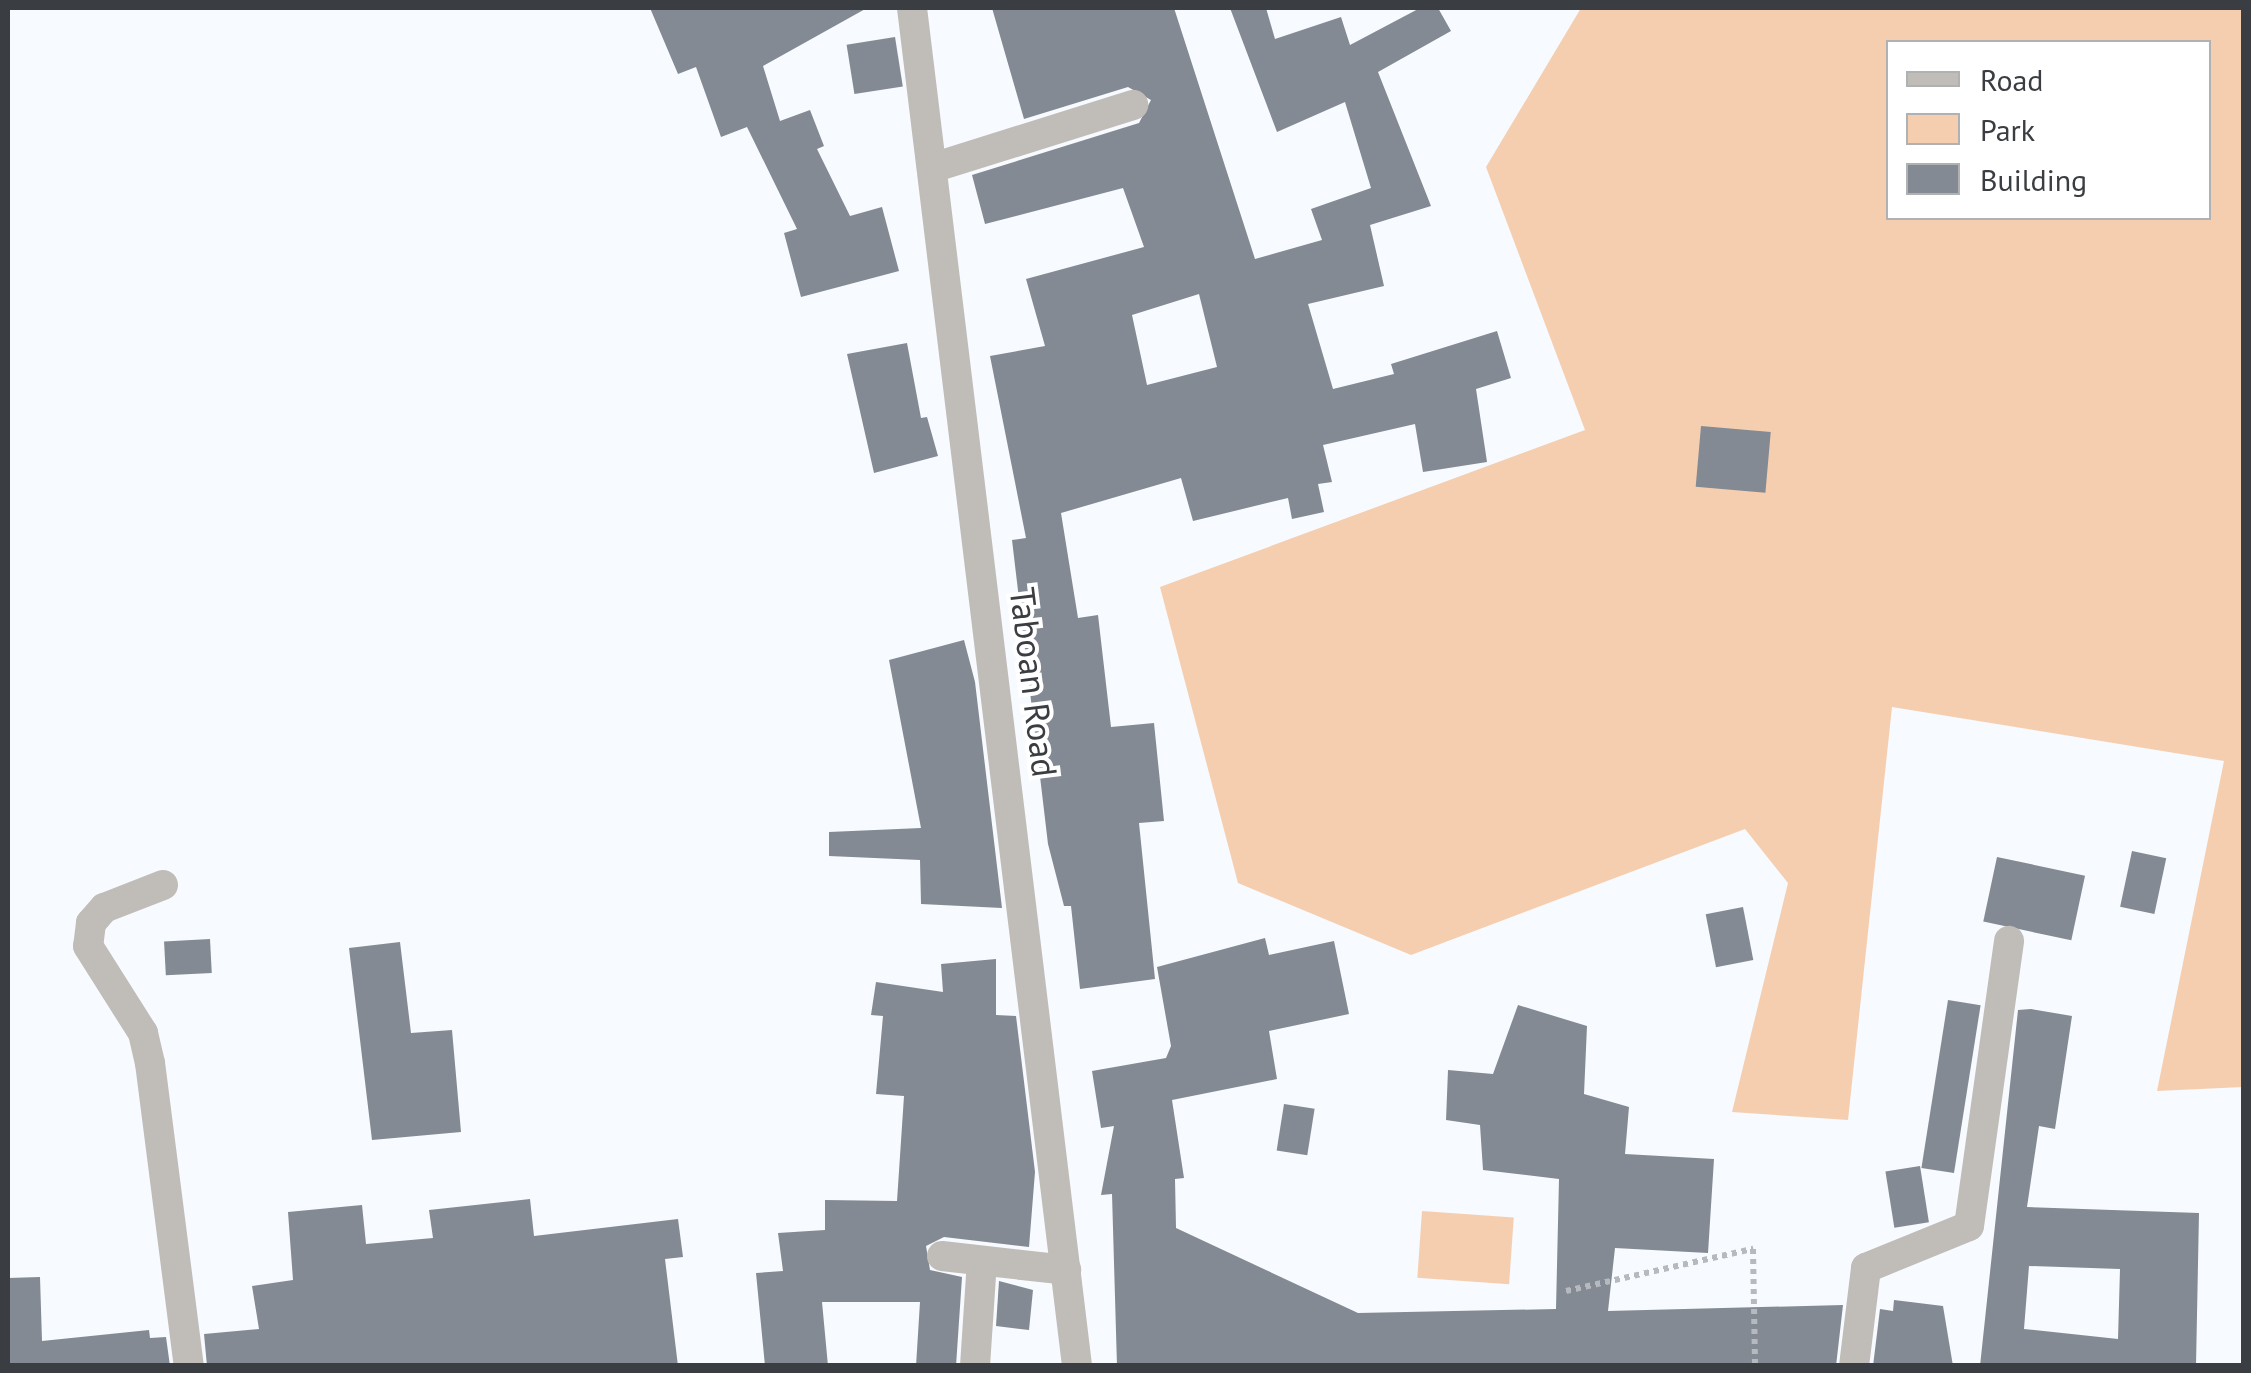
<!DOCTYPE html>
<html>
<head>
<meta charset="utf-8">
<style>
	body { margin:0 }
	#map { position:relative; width:2251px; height:1373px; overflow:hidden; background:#f7fafe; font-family:"PT Sans",sans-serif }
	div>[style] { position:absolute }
	.green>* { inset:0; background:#f5ceb0; transform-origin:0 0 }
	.building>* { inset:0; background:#838a93; transform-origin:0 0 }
	.path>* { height:6px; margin-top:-3px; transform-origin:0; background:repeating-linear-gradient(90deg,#b6b9bd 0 5px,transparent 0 10px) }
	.minor>* { height:30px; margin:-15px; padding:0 15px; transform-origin:15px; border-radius:15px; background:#c0bcb8 }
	span { translate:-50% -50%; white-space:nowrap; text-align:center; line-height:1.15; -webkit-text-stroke:8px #fff; paint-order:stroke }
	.street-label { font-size:35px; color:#3a3d41 }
	.frame { position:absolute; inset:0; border:10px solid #3a3d41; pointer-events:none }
	.legend { position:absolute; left:1886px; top:40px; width:325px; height:180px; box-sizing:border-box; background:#fff; border:2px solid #b0b1b3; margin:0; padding:12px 18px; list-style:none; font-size:30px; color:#3a3d41 }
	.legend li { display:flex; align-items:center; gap:20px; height:50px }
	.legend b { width:50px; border:2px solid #b0b1b3 }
</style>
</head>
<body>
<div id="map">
	<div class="green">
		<i style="clip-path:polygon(evenodd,1581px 8px,2243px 8px,2243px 1087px,2157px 1091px,2224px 761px,1892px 707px,1848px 1120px,1732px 1112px,1788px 883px,1745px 829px,1411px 955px,1238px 883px,1160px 587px,1585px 430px,1486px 167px,1581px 8px,1888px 42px,2208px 42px,2208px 218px,1888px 218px,1888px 42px)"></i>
		<i style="left:1422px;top:1211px;width:92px;height:67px;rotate:4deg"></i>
	</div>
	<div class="building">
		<i style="clip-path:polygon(650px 8px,867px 8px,763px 66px,780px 121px,810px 110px,824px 146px,817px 149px,850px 216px,882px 207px,899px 271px,801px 297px,784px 233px,797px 229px,747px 127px,721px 137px,696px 67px,678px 74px)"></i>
		<i style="clip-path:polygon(evenodd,992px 8px,1174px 8px,1255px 259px,1322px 240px,1311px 209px,1371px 188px,1345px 102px,1277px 132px,1230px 8px,1266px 8px,1275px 39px,1341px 17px,1350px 45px,1420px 8px,1438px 8px,1451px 31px,1378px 72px,1431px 206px,1370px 225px,1384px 286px,1308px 304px,1333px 389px,1394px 374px,1391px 364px,1497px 331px,1511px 378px,1476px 389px,1487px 462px,1423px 472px,1415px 424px,1323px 445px,1332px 482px,1318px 484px,1324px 512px,1292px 519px,1288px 498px,1193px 521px,1181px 478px,1061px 513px,1078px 618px,1098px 615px,1111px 727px,1154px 723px,1164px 821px,1139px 823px,1155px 979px,1080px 989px,1071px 906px,1064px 906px,1048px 844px,1012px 540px,1026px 538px,990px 356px,1045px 346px,1026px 279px,1144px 247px,1123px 188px,985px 224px,972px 175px,1139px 123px,1151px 100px,1128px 87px,1024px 119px,992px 8px,1199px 294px,1217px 367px,1147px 385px,1132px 315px,1199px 294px)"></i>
		<i style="left:895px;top:37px;width:50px;height:49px;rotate:81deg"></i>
		<i style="clip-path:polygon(907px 343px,921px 418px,927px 417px,938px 456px,874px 473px,847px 354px)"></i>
		<i style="left:1701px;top:426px;width:70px;height:61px;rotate:5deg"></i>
		<i style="clip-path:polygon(964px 640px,975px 682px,1002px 908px,921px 904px,920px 860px,829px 856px,829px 832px,921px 828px,889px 660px)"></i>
		<i style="left:2132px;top:851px;width:35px;height:57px;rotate:12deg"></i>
		<i style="left:1997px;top:857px;width:90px;height:66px;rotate:12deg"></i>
		<i style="left:1743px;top:907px;width:54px;height:38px;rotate:79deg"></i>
		<i style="clip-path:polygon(1265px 938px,1269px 955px,1334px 941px,1349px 1014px,1269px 1031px,1277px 1079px,1172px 1100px,1184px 1178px,1175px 1179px,1176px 1228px,1358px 1313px,1556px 1309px,1559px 1179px,1483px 1170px,1480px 1125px,1446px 1120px,1448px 1070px,1493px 1074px,1518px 1005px,1587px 1026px,1584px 1094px,1629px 1107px,1625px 1154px,1714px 1159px,1708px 1253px,1615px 1248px,1608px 1311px,1843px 1305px,1836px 1366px,1117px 1366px,1112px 1194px,1101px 1195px,1114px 1126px,1101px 1128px,1092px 1071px,1166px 1058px,1171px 1046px,1157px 967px)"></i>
		<i style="left:210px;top:939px;width:34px;height:46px;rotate:87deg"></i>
		<i style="clip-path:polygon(400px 942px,411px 1033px,452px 1030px,461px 1132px,372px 1140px,349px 948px)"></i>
		<i style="clip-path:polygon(996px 959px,996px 1015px,1016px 1016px,1035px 1172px,1029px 1247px,944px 1237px,926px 1246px,930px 1270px,962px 1277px,956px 1366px,916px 1366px,920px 1302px,822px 1302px,828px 1366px,765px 1366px,756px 1273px,783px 1271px,778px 1233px,825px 1230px,825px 1200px,897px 1201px,904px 1096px,876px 1094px,883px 1016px,871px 1015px,876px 982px,943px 992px,941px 964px)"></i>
		<i style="left:1948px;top:1000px;width:33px;height:170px;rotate:9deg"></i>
		<i style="clip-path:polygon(evenodd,2031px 1009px,2072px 1016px,2055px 1129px,2039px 1126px,2027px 1207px,2199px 1213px,2196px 1366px,1980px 1366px,2018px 1010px,2031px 1009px,2029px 1266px,2120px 1269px,2118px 1339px,2024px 1329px,2029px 1266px)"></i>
		<i style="left:1284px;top:1104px;width:31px;height:47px;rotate:9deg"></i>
		<i style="left:1920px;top:1166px;width:57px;height:35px;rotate:81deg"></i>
		<i style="clip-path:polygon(530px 1199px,534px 1236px,678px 1219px,683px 1257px,665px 1259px,678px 1366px,207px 1366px,204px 1334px,259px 1329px,252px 1286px,293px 1280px,288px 1212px,362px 1205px,366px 1244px,433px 1238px,429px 1210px)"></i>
		<i style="clip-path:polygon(40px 1277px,42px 1341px,149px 1330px,150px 1338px,166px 1337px,170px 1366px,8px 1366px,8px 1278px)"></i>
		<i style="clip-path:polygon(999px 1281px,1033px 1290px,1029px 1330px,996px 1326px)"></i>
		<i style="clip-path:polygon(1894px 1300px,1943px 1306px,1953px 1366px,1873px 1366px,1880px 1309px,1893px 1311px)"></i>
	</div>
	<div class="path">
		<i style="left:1566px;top:1291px;width:192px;rotate:-12.7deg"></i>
		<i style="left:1753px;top:1249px;width:117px;rotate:89deg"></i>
	</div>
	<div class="minor">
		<i style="left:912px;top:8px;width:1368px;rotate:83.07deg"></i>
		<i style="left:932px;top:168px;width:211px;rotate:-17.4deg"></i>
		<i style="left:163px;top:885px;width:63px;rotate:158.7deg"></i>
		<i style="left:104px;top:908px;width:20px;rotate:131deg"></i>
		<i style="left:91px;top:923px;width:23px;rotate:97deg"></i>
		<i style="left:88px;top:946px;width:103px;rotate:57.7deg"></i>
		<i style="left:143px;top:1033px;width:31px;rotate:77deg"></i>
		<i style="left:150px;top:1063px;width:305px;rotate:82.7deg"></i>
		<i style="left:942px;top:1256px;width:125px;rotate:6.4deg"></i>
		<i style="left:975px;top:1366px;width:105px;rotate:-86.2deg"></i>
		<i style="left:1854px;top:1366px;width:99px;rotate:-83deg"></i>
		<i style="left:1866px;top:1268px;width:111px;rotate:-22.2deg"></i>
		<i style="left:1969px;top:1226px;width:288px;rotate:-82deg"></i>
	</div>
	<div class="street-label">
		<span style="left:1034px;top:682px;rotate:83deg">Taboan Road</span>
	</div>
	<div class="frame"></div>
	<ul class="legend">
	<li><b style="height:12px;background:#c0bcb8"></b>Road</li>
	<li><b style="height:28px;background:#f5ceb0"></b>Park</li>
	<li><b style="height:28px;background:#838a93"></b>Building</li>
	</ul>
</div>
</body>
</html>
